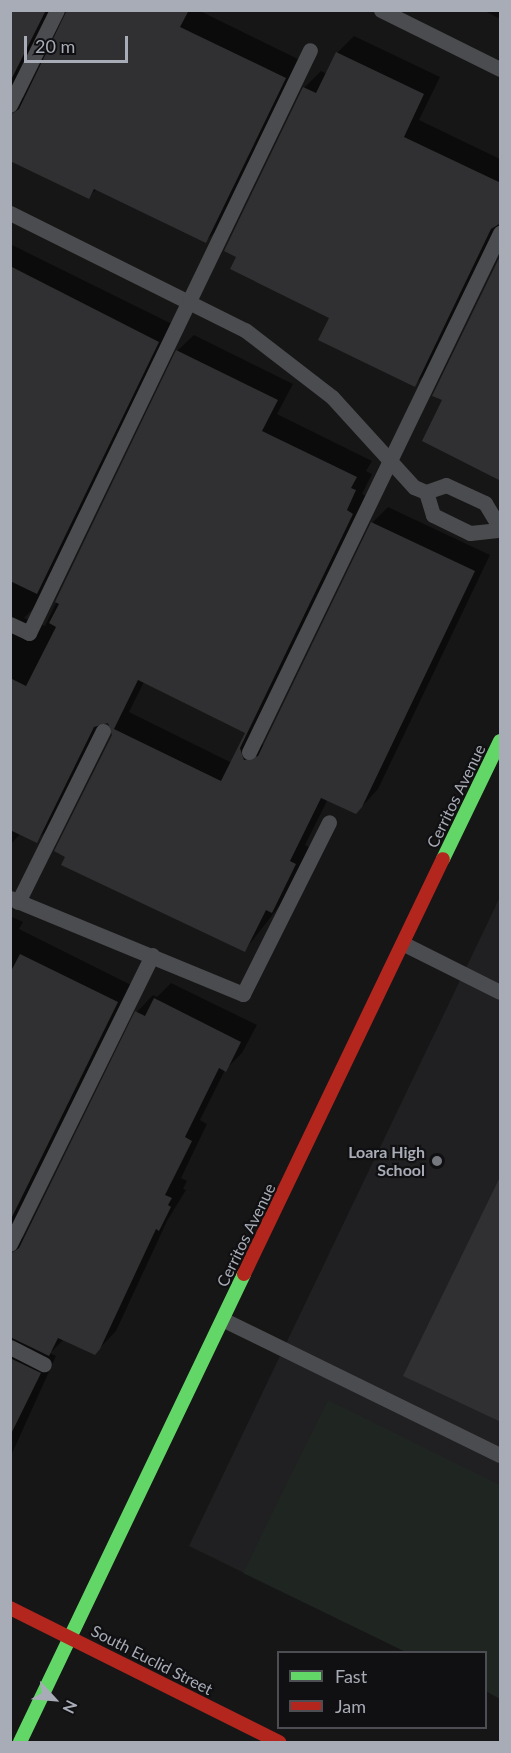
<!DOCTYPE html>
<html>
<head>
<meta charset="utf-8">
<style>
	body { margin:0 }
	#map { position:relative; width:511px; height:1753px; overflow:hidden; background:#161616; font-family:Lato,sans-serif }
	div>[style] { position:absolute }
	.built>* { inset:0; background:#202022 }
	.green>* { inset:0; background:#1f2520 }
	.shadow>* { inset:0; background:#0007 }
	.building>* { inset:0; background:#303032 }
	.lane>* { height:15px; margin:-7.5px; padding:0 7.5px; transform-origin:7.5px; border-radius:7.5px; background:#4b4c4f }
	.fast>* { height:14px; margin:-7px; padding:0 7px; transform-origin:7px; border-radius:7px; background:#63d668 }
	.jam>* { height:14px; margin:-7px; padding:0 7px; transform-origin:7px; border-radius:7px; background:#b3261e }
	.dots>* { width:16px; height:16px; translate:-50% -50%; box-sizing:border-box; border:3px solid #101012; border-radius:50% }
	span { translate:-50% -50%; white-space:nowrap; text-align:center; line-height:1.15; -webkit-text-stroke:4.5px #101012; paint-order:stroke }
	.street-label { font-size:16px; color:#a8acb6 }
	.poi-label { font-size:16px; color:#a8acb6; font-weight:700 }
	.right { translate:-100% -50%; text-align:right }
	.frame { position:absolute; inset:0; border:12px solid #a8acb6; pointer-events:none }
	.legend { position:absolute; left:277px; top:1651px; width:210px; height:78px; box-sizing:border-box; background:#101012; border:2px solid #4d4e54; margin:0; padding:8px 10px; list-style:none; font-size:18px; color:#a8acb6 }
	.legend li { display:flex; align-items:center; gap:12px; height:30px }
	.legend b { width:30px; border:2px solid #4d4e54 }
	.north { position:absolute; left:24px; top:1669px; width:60px; height:60px; -webkit-text-stroke:4px #101012; paint-order:stroke; rotate:116deg; font-size:16px; font-weight:700; line-height:24px; text-align:center; color:#a8acb6 }
	.north::after { content:''; display:block; margin:auto; width:21px; height:27px; background:#a8acb6; clip-path:polygon(50% 0,100% 100%,50% 72%,0 100%) }
	.scale { position:absolute; left:24px; top:36px; width:104px; height:27px; box-sizing:border-box; border:3px solid #a8acb6; border-top:0; padding-left:8px; font-size:18px; line-height:21px; white-space:nowrap; color:#a8acb6; -webkit-text-stroke:4px #101012; paint-order:stroke }
</style>
</head>
<body>
<div id="map">
	<div class="built">
		<i style="clip-path:polygon(500px 897px,500px 1699px,486px 1691px,486px 1652px,406px 1652px,189px 1546px)"></i>
	</div>
	<div class="green">
		<i style="clip-path:polygon(328px 1400px,500px 1485px,500px 1699px,486px 1691px,486px 1652px,406px 1652px,243px 1573px)"></i>
	</div>
	<div class="shadow">
		<i style="clip-path:polygon(10px 10px,55px 10px,18px 82px,23px 98px,67px 10px,198px 10px,302px 61px,223px 224px,206px 241px,97px 189px,88px 197px,10px 146px)"></i>
		<i style="clip-path:polygon(483px 10px,500px 10px,500px 19px)"></i>
		<i style="clip-path:polygon(354px 36px,440px 77px,419px 120px,500px 159px,500px 225px,431px 369px,414px 385px,331px 317px,304px 88px,321px 71px,327px 74px,338px 52px)"></i>
		<i style="clip-path:polygon(evenodd,10px 244px,174px 325px,40px 602px,24px 618px,45px 626px,177px 351px,194px 335px,293px 384px,277px 414px,372px 461px,366px 471px,372px 474px,362px 494px,369px 497px,260px 745px,266px 744px,372px 523px,388px 507px,490px 555px,378px 789px,356px 813px,328px 799px,305px 845px,311px 848px,288px 895px,245px 950px,108px 720px,52px 825px,36px 841px,21px 833px,11px 844px,10px 244px,144px 682px,247px 733px,232px 763px,129px 712px,144px 682px)"></i>
		<i style="clip-path:polygon(10px 916px,23px 922px,19px 929px,133px 986px,17px 1222px,23px 1238px,137px 1012px,153px 995px,157px 997px,171px 983px,257px 1025px,242px 1053px,225px 1070px,200px 1120px,207px 1124px,181px 1178px,187px 1181px,183px 1189px,186px 1190px,167px 1221px,116px 1331px,95px 1353px,64px 1339px,50px 1353px,56px 1356px,10px 1458px)"></i>
	</div>
	<div class="building">
		<i style="clip-path:polygon(10px 10px,46px 10px,10px 82px)"></i>
		<i style="clip-path:polygon(67px 10px,189px 10px,180px 27px,286px 78px,206px 243px,94px 189px,89px 199px,10px 161px,10px 115px,19px 109px)"></i>
		<i style="clip-path:polygon(336px 52px,424px 94px,404px 137px,501px 183px,501px 223px,491px 229px,415px 387px,318px 340px,329px 318px,230px 269px,236px 257px,224px 251px,303px 87px,316px 93px)"></i>
		<i style="clip-path:polygon(501px 254px,501px 481px,422px 441px,442px 400px,432px 396px)"></i>
		<i style="clip-path:polygon(10px 266px,159px 342px,37px 594px,10px 581px)"></i>
		<i style="clip-path:polygon(evenodd,176px 350px,278px 400px,262px 431px,357px 477px,351px 488px,356px 490px,347px 510px,353px 514px,240px 748px,244px 760px,258px 756px,371px 522px,475px 571px,362px 807px,356px 814px,321px 798px,290px 861px,296px 864px,272px 913px,266px 910px,245px 952px,61px 865px,65px 857px,54px 851px,112px 735px,108px 723px,94px 727px,37px 843px,10px 830px,10px 678px,26px 686px,56px 627px,49px 623px,59px 604px,55px 602px,176px 350px,138px 680px,245px 733px,221px 781px,114px 729px,138px 680px)"></i>
		<i style="clip-path:polygon(20px 954px,118px 1002px,10px 1221px,10px 973px)"></i>
		<i style="clip-path:polygon(154px 998px,241px 1042px,226px 1072px,219px 1068px,185px 1137px,192px 1141px,165px 1195px,172px 1198px,168px 1205px,171px 1207px,159px 1231px,156px 1229px,100px 1349px,95px 1355px,58px 1338px,49px 1356px,10px 1337px,10px 1254px,19px 1248px,135px 1011px,145px 1016px)"></i>
		<i style="clip-path:polygon(501px 1175px,501px 1422px,403px 1376px)"></i>
		<i style="clip-path:polygon(10px 1358px,41px 1373px,10px 1436px)"></i>
	</div>
	<div class="lane">
		<i style="left:381px;top:10px;width:133px;rotate:26.4deg"></i>
		<i style="left:10px;top:105px;width:106px;rotate:-63.7deg"></i>
		<i style="left:10px;top:213px;width:263px;rotate:26.5deg"></i>
		<i style="left:245px;top:330px;width:110px;rotate:37.6deg"></i>
		<i style="left:332px;top:397px;width:122px;rotate:47.7deg"></i>
		<i style="left:414px;top:487px;width:13px;rotate:23deg"></i>
		<i style="left:426px;top:492px;width:21px;rotate:-19deg"></i>
		<i style="left:446px;top:485px;width:43px;rotate:24.8deg"></i>
		<i style="left:485px;top:503px;width:29px;rotate:59deg"></i>
		<i style="left:426px;top:492px;width:24px;rotate:73deg"></i>
		<i style="left:433px;top:515px;width:41px;rotate:25.9deg"></i>
		<i style="left:470px;top:533px;width:30px;rotate:-6deg"></i>
		<i style="left:10px;top:624px;width:21px;rotate:25deg"></i>
		<i style="left:29px;top:633px;width:647px;rotate:-64.27deg"></i>
		<i style="left:249px;top:752px;width:577px;rotate:-64.19deg"></i>
		<i style="left:10px;top:898px;width:252px;rotate:22.4deg"></i>
		<i style="left:243px;top:994px;width:192px;rotate:-63.4deg"></i>
		<i style="left:18px;top:902px;width:191px;rotate:-63.6deg"></i>
		<i style="left:404px;top:944px;width:107px;rotate:26.6deg"></i>
		<i style="left:10px;top:1244px;width:322px;rotate:-63.8deg"></i>
		<i style="left:224px;top:1320px;width:307px;rotate:26.1deg"></i>
		<i style="left:10px;top:1347px;width:38px;rotate:27deg"></i>
	</div>
	<div class="fast">
		<i style="left:443px;top:859px;width:131px;rotate:-64.2deg"></i>
		<i style="left:20px;top:1742px;width:519px;rotate:-64.42deg"></i>
	</div>
	<div class="jam">
		<i style="left:244px;top:1274px;width:460px;rotate:-64.4deg"></i>
		<i style="left:10px;top:1608px;width:301px;rotate:26.5deg"></i>
	</div>
	<div class="dots">
		<i style="left:437px;top:1161px;background:#75787e"></i>
	</div>
	<div class="street-label">
		<span style="left:456px;top:796px;rotate:-64deg">Cerritos Avenue</span>
		<span style="left:246px;top:1235px;rotate:-64deg">Cerritos Avenue</span>
		<span style="left:152px;top:1660px;rotate:27deg">South Euclid Street</span>
	</div>
	<div class="poi-label">
		<span class="right" style="left:425px;top:1161px">Loara High<br>School</span>
	</div>
	<div class="frame"></div>
	<ul class="legend">
	<li><b style="height:8px;background:#63d668"></b>Fast</li>
	<li><b style="height:8px;background:#b3261e"></b>Jam</li>
	</ul>
	<div class="north">N</div>
	<div class="scale">20 m</div>
</div>
</body>
</html>
